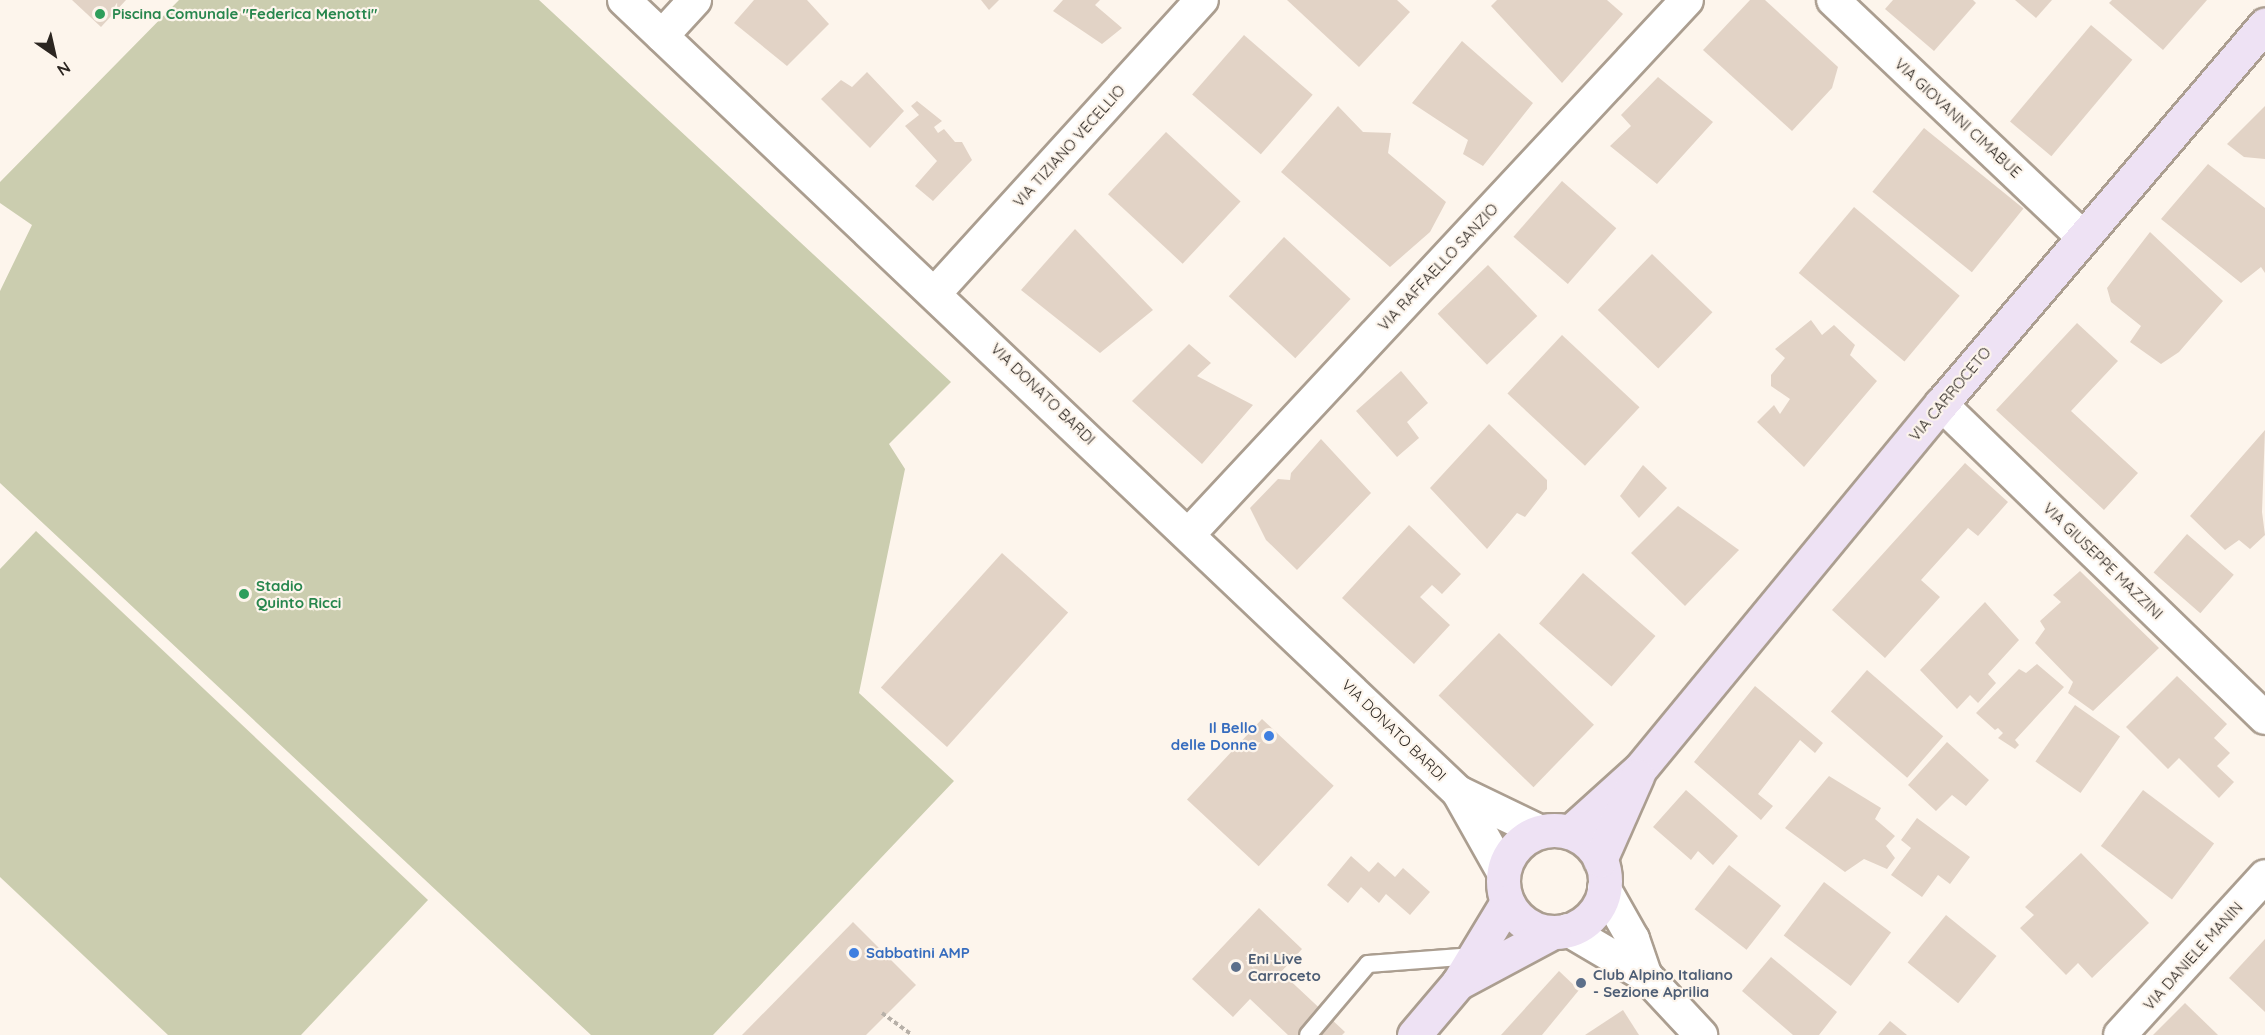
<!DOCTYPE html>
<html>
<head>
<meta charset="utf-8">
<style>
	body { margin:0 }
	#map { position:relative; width:2265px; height:1035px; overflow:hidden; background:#fdf5ec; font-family:Quicksand,sans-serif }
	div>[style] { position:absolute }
	.green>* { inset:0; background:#cbcdaf }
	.building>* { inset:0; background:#e2d3c6; transform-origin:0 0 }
	.path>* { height:4px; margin-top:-2px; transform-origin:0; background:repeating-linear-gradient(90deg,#b7b0a8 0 4.5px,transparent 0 7.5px) }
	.roads { filter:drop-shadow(2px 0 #ab9e90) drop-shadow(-2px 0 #ab9e90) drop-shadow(0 2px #ab9e90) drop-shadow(0 -2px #ab9e90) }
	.lane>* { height:16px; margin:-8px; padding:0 8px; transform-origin:8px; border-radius:8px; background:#fff }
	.street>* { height:32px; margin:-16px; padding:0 16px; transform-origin:16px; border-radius:16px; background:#fff }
	.secondary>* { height:33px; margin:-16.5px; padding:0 16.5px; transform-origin:16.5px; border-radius:16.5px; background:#eee2f4 }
	.secondary>.ring { margin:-16.5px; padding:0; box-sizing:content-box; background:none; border:33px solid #eee2f4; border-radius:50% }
	.dots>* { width:16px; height:16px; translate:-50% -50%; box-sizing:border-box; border:3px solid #fdf5ec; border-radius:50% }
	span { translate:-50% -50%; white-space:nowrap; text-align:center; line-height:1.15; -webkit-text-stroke:4.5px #fdf5ec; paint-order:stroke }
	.leisure-label { font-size:15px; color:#27864d; font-weight:700 }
	.left { translate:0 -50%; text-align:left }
	.street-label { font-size:15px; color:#2c2621 }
	.shop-label { font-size:15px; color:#366cbe; font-weight:700 }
	.right { translate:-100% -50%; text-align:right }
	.service-label { font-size:15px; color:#4e5e75; font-weight:700 }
	.north { position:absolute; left:24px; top:24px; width:60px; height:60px; -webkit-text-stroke:4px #fdf5ec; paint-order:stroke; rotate:146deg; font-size:16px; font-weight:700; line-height:24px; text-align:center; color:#2c2621 }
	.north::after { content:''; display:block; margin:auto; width:21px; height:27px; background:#2c2621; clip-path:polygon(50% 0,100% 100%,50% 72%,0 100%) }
</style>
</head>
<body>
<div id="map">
	<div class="green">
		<i style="clip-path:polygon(179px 0,539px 0,951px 382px,889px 444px,905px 469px,859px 693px,954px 781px,713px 1035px,591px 1035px,0 483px,0 291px,32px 225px,0 203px,0 182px)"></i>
		<i style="clip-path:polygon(36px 531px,428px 900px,301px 1035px,168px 1035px,0 877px,0 569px)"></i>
	</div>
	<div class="building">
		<i style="clip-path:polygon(72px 0,126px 0,101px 27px)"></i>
		<i style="clip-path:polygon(754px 0,807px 0,829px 24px,787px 66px,734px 23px)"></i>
		<i style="clip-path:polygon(981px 0,999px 0,989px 10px)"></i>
		<i style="clip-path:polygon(1063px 0,1100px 0,1095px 5px,1122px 28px,1102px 44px,1053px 11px)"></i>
		<i style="clip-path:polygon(1287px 0,1397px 0,1410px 12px,1359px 67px)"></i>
		<i style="clip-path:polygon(1497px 0,1607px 0,1623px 14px,1562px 83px,1491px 6px)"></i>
		<i style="clip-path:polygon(1750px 0,1765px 0,1838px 67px,1832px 88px,1792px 131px,1703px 50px)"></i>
		<i style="clip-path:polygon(1893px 0,1973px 0,1976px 3px,1934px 51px,1885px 9px)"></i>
		<i style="clip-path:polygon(2015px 0,2052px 0,2036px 18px)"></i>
		<i style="clip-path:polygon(2112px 0,2207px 0,2163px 50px,2109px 3px)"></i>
		<i style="left:2091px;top:25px;width:54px;height:126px;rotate:40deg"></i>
		<i style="left:1244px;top:35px;width:91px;height:79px;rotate:41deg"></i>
		<i style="clip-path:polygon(1462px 41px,1533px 103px,1483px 166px,1463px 154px,1468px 140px,1412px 103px)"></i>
		<i style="clip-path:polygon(867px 72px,904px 111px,870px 148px,821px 99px,841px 80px,852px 87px)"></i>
		<i style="clip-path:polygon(1658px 77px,1713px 122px,1657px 184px,1610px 146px,1631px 126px,1621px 115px)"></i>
		<i style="clip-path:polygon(917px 101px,942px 121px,934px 127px,938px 133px,944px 129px,955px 142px,962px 142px,972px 160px,933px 201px,915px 186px,937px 161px,905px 126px,919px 115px,911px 106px)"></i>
		<i style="clip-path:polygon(1338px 106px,1363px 132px,1391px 133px,1388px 153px,1446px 202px,1430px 232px,1390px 267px,1281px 172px)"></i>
		<i style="clip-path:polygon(2265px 106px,2265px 159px,2244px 157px,2227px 144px)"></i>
		<i style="left:1924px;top:128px;width:128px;height:82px;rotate:39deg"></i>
		<i style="left:1166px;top:132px;width:102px;height:85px;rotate:43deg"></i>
		<i style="clip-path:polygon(2208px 164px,2265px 208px,2265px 273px,2261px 267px,2241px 283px,2161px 219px)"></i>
		<i style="left:1562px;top:181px;width:72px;height:74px;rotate:41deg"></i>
		<i style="left:1854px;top:207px;width:138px;height:86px;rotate:40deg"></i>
		<i style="clip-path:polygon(1075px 229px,1153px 310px,1100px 353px,1021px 290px)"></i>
		<i style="clip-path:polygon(2150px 232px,2223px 301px,2179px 352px,2161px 364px,2130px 342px,2141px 326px,2111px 302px,2107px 288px)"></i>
		<i style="left:1284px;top:237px;width:91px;height:81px;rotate:43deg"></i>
		<i style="left:1652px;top:254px;width:84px;height:78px;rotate:44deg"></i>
		<i style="left:1488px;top:265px;width:71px;height:70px;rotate:46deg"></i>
		<i style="clip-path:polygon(1811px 320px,1822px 335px,1834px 325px,1855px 345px,1850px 355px,1877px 381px,1804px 467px,1757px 422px,1774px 405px,1780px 414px,1790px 399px,1771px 386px,1771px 375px,1785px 358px,1775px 349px)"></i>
		<i style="clip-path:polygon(2077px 323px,2118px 361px,2071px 411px,2138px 473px,2104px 510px,1996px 410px)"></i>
		<i style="left:1562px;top:335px;width:106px;height:80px;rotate:43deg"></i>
		<i style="clip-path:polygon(1189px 344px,1211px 363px,1197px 376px,1253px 405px,1202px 464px,1132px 401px)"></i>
		<i style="clip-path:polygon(1401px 371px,1428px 403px,1407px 422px,1419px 438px,1397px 457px,1356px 411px)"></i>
		<i style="clip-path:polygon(1489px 424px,1547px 480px,1547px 489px,1525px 517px,1517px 513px,1487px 549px,1430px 488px)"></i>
		<i style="clip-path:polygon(2265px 430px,2262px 512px,2265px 535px,2250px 549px,2239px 540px,2225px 550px,2190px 516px)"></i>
		<i style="clip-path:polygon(1321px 439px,1371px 493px,1297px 570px,1266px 540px,1250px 508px,1278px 479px,1290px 480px,1291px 473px)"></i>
		<i style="clip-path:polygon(1965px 463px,2008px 502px,1978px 536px,1968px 528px,1921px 580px,1940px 597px,1885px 658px,1832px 610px)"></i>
		<i style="clip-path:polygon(1643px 465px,1667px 488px,1639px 518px,1620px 496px)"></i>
		<i style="clip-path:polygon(1678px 506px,1739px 550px,1685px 606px,1631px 553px)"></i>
		<i style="clip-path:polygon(1409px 525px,1461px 574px,1442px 594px,1432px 585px,1420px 597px,1450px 625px,1414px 664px,1342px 598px)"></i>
		<i style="left:2187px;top:534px;width:62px;height:51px;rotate:41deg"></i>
		<i style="left:1002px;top:553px;width:89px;height:181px;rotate:42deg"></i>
		<i style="clip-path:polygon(2080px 571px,2159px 648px,2093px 711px,2068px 693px,2073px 682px,2035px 643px,2045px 629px,2040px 621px,2061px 602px,2053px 595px)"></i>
		<i style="left:1583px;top:573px;width:96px;height:67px;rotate:41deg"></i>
		<i style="clip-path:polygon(1985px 602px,2019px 640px,1988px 674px,1996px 683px,1978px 703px,1970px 695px,1957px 709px,1920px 670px)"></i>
		<i style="left:1499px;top:633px;width:132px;height:87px;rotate:44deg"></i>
		<i style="clip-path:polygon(2037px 664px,2064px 687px,2015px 740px,2019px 745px,2015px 749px,1998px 738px,2003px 733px,1998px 728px,1995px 730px,1976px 713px,2019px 669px,2026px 673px)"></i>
		<i style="left:1867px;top:670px;width:101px;height:55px;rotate:41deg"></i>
		<i style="clip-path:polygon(2177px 676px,2227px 724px,2214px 738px,2230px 753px,2217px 766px,2234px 782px,2219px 798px,2179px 758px,2168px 769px,2126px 727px)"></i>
		<i style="clip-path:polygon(1755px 686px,1823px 743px,1815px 753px,1800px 740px,1758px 794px,1773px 806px,1761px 820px,1694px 762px)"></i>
		<i style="left:2075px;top:705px;width:55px;height:69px;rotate:35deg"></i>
		<i style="left:1262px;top:719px;width:98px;height:110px;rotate:43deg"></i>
		<i style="clip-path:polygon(1947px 742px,1989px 780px,1966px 806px,1952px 795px,1936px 811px,1908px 785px)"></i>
		<i style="clip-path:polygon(1829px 776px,1881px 808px,1875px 819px,1895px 836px,1886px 846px,1895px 858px,1887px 869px,1864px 859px,1845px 872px,1785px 828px)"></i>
		<i style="clip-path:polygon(1686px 790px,1738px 836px,1713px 865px,1698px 851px,1691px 860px,1653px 827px)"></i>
		<i style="left:2143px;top:790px;width:89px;height:70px;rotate:37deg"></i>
		<i style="clip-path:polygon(1917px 818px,1970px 857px,1950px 884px,1938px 875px,1922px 897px,1891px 875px,1911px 848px,1901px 840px)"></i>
		<i style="clip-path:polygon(2081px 853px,2149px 923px,2092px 978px,2078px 963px,2066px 975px,2020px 928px,2034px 915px,2025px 907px)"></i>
		<i style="clip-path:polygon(1351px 856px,1369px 872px,1378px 862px,1395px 877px,1403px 868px,1430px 892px,1410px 915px,1386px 894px,1379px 903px,1361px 887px,1348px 903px,1327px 885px)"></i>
		<i style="left:1729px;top:865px;width:66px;height:56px;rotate:38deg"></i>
		<i style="left:1824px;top:882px;width:84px;height:67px;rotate:37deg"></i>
		<i style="clip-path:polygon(1259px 908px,1302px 949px,1281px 972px,1345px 1032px,1342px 1035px,1288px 1035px,1250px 999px,1233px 1017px,1192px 979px)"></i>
		<i style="left:1946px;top:915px;width:65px;height:61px;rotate:39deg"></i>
		<i style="clip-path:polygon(853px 922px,916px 985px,866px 1035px,742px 1035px)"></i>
		<i style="clip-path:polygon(2265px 939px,2265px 1012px,2229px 978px)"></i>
		<i style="clip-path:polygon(1771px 957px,1837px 1012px,1819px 1035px,1793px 1035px,1742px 991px)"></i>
		<i style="clip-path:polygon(1559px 971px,1579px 990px,1542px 1035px,1501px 1035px)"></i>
		<i style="clip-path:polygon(2185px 1003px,2218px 1035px,2153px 1035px)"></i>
		<i style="clip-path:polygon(1623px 1010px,1639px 1035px,1585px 1035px)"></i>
		<i style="clip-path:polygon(1890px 1021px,1907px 1035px,1878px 1035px)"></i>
	</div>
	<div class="path">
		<i style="left:882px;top:1013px;width:37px;rotate:36deg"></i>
	</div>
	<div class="roads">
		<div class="lane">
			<i style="left:1308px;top:1035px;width:93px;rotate:-49.8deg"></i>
			<i style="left:1368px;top:964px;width:106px;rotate:-4.3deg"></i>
		</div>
		<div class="street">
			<i style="left:624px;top:0;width:1150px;rotate:43.52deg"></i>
			<i style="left:1458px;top:792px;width:92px;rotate:60.6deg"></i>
			<i style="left:1833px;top:0;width:344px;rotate:43.5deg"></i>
			<i style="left:662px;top:36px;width:49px;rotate:-47.5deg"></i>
			<i style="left:936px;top:292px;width:395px;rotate:-47.7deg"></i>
			<i style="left:1941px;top:404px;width:451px;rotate:44.1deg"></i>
			<i style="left:1189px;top:534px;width:730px;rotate:-47deg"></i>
			<i style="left:1458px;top:792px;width:92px;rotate:25.7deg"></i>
			<i style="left:1604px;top:888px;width:59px;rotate:60.4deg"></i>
			<i style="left:1633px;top:939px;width:39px;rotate:71deg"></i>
			<i style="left:1568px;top:930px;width:91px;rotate:30.5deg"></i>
			<i style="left:1646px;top:976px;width:81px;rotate:47deg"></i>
			<i style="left:2120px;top:1035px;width:215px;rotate:-47.6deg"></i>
		</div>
		<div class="secondary">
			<i class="ring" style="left:1503px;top:830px;width:69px;height:69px"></i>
			<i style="left:1570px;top:832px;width:94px;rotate:-42deg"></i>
			<i style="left:1640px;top:769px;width:473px;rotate:-50.5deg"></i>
			<i style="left:1941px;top:404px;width:499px;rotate:-49.5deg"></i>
			<i style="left:1600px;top:860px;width:92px;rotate:-66.2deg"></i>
			<i style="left:1458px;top:983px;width:108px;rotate:-28.2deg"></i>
			<i style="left:1414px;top:1035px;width:68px;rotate:-49.8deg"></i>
			<i style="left:1458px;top:983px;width:95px;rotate:-58.8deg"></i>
		</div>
	</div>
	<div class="dots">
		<i style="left:100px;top:14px;background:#2e9e5b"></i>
		<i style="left:244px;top:594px;background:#2e9e5b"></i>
		<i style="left:1269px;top:736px;background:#3f7fe0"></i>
		<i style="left:854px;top:953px;background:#3f7fe0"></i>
		<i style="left:1236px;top:967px;background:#5c6f8a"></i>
		<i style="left:1581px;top:983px;background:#5c6f8a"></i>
	</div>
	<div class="leisure-label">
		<span class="left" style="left:112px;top:14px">Piscina Comunale "Federica Menotti"</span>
		<span class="left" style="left:256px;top:594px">Stadio<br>Quinto Ricci</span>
	</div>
	<div class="street-label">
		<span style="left:1958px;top:118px;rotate:43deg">VIA GIOVANNI CIMABUE</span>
		<span style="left:1069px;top:146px;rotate:-48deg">VIA TIZIANO VECELLIO</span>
		<span style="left:1438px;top:267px;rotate:-47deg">VIA RAFFAELLO SANZIO</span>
		<span style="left:1043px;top:394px;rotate:44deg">VIA DONATO BARDI</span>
		<span style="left:1950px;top:394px;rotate:-50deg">VIA CARROCETO</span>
		<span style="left:2103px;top:561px;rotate:44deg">VIA GIUSEPPE MAZZINI</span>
		<span style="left:1394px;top:730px;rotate:44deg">VIA DONATO BARDI</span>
		<span style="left:2193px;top:956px;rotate:-48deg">VIA DANIELE MANIN</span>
	</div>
	<div class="shop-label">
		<span class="right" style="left:1257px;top:736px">Il Bello<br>delle Donne</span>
		<span class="left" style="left:866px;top:953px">Sabbatini AMP</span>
	</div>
	<div class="service-label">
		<span class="left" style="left:1248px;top:967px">Eni Live<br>Carroceto</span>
		<span class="left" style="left:1593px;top:983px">Club Alpino Italiano<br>- Sezione Aprilia</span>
	</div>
	<div class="north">N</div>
</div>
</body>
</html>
